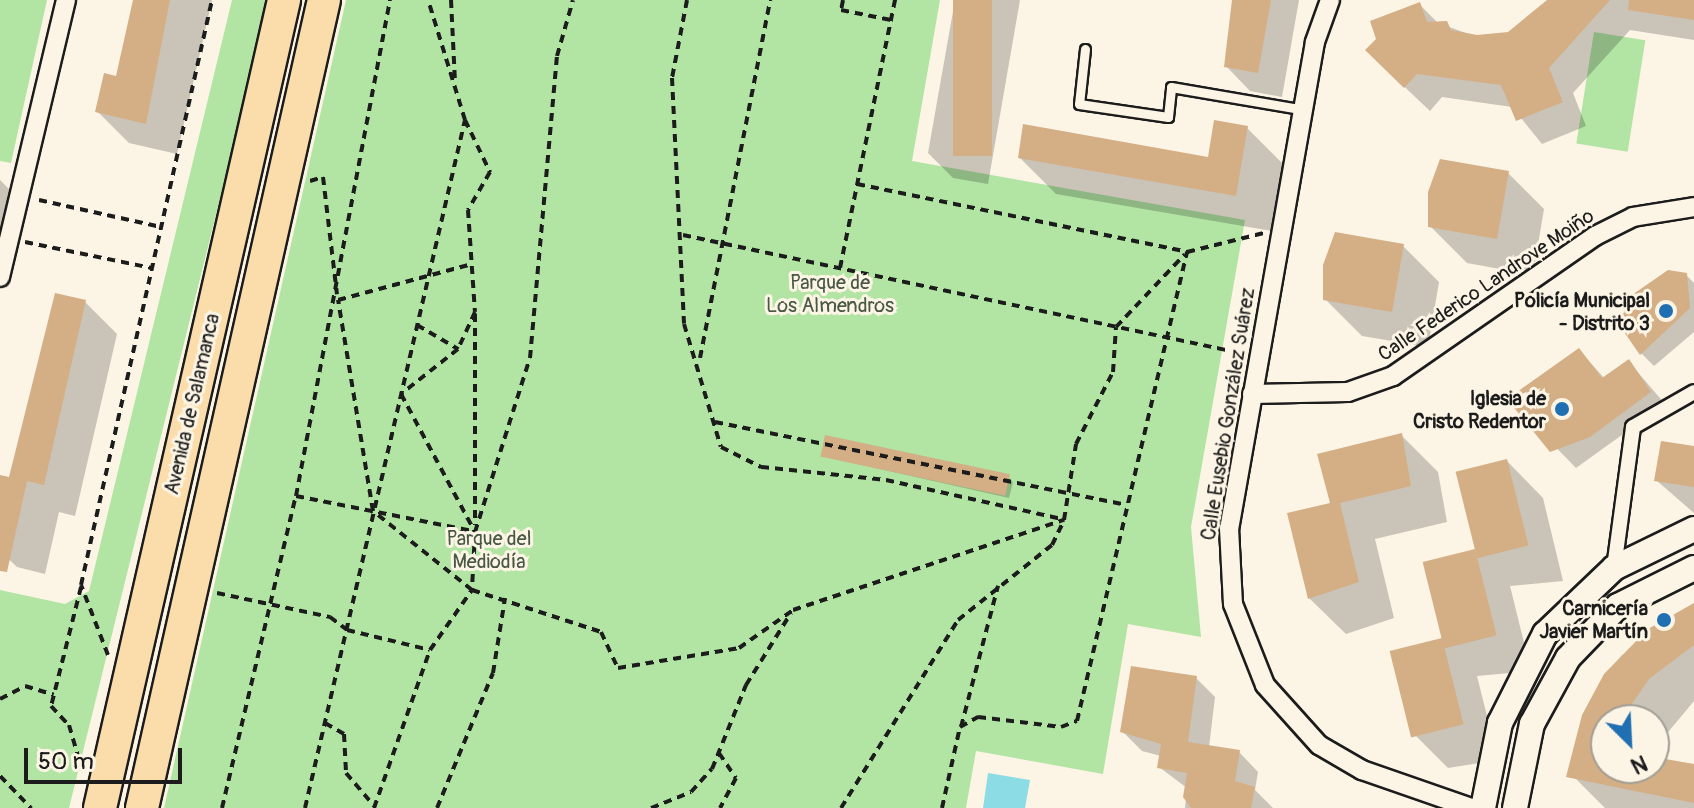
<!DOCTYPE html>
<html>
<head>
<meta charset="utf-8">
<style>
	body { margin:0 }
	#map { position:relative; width:1694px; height:808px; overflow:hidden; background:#fcf5e5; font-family:Pangolin,sans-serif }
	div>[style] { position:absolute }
	.green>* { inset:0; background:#b2e4a4; transform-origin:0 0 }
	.water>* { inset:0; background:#8bdce5 }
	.shadow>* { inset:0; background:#0003 }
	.building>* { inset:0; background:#d4ae85; transform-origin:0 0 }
	.path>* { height:4px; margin-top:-2px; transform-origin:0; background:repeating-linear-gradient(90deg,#1c1c1c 0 8px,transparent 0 14px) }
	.roads { filter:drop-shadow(2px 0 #1c1c1c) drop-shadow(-2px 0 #1c1c1c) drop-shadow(0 2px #1c1c1c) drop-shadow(0 -2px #1c1c1c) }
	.service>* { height:9px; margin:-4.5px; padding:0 4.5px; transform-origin:4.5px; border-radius:4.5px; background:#fcf5e5 }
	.pedestrian>* { height:14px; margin:-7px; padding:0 7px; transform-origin:7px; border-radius:7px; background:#fcf5e5 }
	.minor>* { height:18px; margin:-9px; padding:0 9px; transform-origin:9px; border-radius:9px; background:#fcf5e5 }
	.tertiary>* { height:24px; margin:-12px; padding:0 12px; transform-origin:12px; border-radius:12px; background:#fcf5e5 }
	.trunk>* { height:32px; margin:-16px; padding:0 16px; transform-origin:16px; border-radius:16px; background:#fbddab }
	.dots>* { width:22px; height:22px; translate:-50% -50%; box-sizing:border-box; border:4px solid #fcf5e5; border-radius:50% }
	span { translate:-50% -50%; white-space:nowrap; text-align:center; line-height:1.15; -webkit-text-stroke:6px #fcf5e5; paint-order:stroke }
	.park-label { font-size:20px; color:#495845 }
	.street-label { font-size:20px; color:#1c1c1c }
	.poi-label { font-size:20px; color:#1c1c1c; font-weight:700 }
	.right { translate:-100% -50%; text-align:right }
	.north { position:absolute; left:1590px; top:704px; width:80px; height:80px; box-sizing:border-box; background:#fcf5e5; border:2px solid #a29e95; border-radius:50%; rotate:156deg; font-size:22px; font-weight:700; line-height:32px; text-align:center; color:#1c1c1c }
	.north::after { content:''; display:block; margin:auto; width:28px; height:36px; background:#1f6fb2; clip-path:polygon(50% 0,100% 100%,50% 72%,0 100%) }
	.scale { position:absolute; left:24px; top:748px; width:158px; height:36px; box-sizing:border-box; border:4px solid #1c1c1c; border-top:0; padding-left:10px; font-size:24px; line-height:28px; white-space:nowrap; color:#1c1c1c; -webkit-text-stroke:6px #fcf5e5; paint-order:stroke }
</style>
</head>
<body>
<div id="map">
	<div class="green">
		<i style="clip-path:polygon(0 0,47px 0,11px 163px,0 161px)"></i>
		<i style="clip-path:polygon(232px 0,269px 0,69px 808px,0 808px,0 590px,65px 604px,89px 591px)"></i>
		<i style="clip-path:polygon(346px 0,940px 0,912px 161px,1245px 220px,1191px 527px,1201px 637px,1128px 624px,1103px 774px,976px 751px,966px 808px,164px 808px)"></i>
		<i style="left:1594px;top:32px;width:52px;height:113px;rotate:9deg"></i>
	</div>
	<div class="water">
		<i style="clip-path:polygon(988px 773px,1030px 780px,1025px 808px,983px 808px)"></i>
	</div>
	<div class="shadow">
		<i style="clip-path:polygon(135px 0,212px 0,177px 154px,129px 143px,97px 111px,118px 78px)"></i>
		<i style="clip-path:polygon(955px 0,1020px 0,988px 184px,953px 178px,928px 153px)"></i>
		<i style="clip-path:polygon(1236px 0,1299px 0,1282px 97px,1250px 91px,1226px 66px)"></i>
		<i style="clip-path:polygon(1548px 0,1694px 0,1694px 40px,1630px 30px,1573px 93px,1586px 126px,1542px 144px,1512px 107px,1442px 97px,1430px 111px,1392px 75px,1420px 5px,1438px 23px,1477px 37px,1509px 34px)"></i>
		<i style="clip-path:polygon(1247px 128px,1283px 164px,1272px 231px,1056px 194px,1020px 158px,1209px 159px)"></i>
		<i style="clip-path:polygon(1508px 173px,1544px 209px,1533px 275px,1467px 263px,1430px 226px)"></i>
		<i style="clip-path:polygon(0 180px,15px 195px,0 259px)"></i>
		<i style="clip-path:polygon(1403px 246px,1439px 282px,1428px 347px,1362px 336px,1325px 299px)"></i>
		<i style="clip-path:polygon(1686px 275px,1694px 283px,1694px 332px,1654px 366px,1641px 353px)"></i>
		<i style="clip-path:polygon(85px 302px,117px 334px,75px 516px,59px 512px,45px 574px,17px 567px,0 551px,0 477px,10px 480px)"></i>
		<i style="clip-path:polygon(1579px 350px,1605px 379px,1629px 362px,1665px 404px,1576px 468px,1510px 400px)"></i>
		<i style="clip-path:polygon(1402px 436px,1438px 472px,1447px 522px,1375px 539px,1394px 618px,1346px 634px,1309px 598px,1332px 504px)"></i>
		<i style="clip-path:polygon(1694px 448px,1694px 513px,1656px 480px)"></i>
		<i style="clip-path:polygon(822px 456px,1009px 478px,1013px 482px,1009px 498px)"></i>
		<i style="clip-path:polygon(1507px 461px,1543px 498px,1563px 581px,1510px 586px,1531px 671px,1477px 676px,1498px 760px,1448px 768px,1412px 732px,1441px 641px,1446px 645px,1426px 567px,1479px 556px,1459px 476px)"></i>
		<i style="clip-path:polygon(1694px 607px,1694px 701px,1654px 749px,1654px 720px,1606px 720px,1606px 768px,1654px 768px,1654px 759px,1694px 766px,1694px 808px,1605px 808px,1574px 777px,1588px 706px,1621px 656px)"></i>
		<i style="clip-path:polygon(1196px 678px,1215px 697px,1209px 747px,1239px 752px,1258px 772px,1255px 790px,1273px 808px,1185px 808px,1187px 788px,1159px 767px,1161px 756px,1142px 751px,1122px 731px)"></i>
	</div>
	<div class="building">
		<i style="clip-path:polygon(133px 0,170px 0,146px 124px,95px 112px,104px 73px,116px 76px)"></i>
		<i style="left:953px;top:0;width:39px;height:156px"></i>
		<i style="clip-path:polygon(1232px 0,1271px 0,1258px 73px,1224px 67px)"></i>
		<i style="clip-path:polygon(1547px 0,1610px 0,1549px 68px,1563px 102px,1516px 121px,1501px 85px,1417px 74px,1404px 88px,1365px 50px,1376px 39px,1370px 21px,1420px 2px,1427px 22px,1447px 21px,1451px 30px,1477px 35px,1508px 32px)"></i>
		<i style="clip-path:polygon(1629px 0,1694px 0,1694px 20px,1628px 10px)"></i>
		<i style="clip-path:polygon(1214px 120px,1248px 126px,1236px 196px,1018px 158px,1023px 124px,1208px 157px)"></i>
		<i style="clip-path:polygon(1440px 159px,1509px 171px,1497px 239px,1428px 227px,1428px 192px)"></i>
		<i style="clip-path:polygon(1335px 232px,1404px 244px,1392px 312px,1323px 300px,1323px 265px)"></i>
		<i style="clip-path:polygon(1668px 270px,1687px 273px,1690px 308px,1640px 355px,1615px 319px,1625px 312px,1619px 304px)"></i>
		<i style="clip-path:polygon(55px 293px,86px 300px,44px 485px,27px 481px,7px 572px,0 571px,0 475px,9px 477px)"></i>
		<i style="clip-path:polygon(1579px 348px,1602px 378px,1629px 359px,1651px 392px,1590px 437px,1550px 452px,1507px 399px)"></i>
		<i style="clip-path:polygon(1402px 433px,1411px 486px,1340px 503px,1359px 582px,1308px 599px,1287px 513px,1330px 503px,1317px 454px)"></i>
		<i style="left:825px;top:435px;width:189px;height:22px;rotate:12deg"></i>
		<i style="clip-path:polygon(1661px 441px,1694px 446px,1694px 487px,1654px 481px)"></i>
		<i style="left:1507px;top:459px;width:89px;height:53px;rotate:76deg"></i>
		<i style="left:1475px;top:549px;width:89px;height:54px;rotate:76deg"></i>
		<i style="clip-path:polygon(1694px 603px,1694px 645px,1649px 679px,1621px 720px,1606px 720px,1606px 768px,1654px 768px,1654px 757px,1694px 764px,1694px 803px,1566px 777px,1582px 715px,1604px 674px,1648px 629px)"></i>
		<i style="left:1442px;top:638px;width:89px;height:54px;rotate:76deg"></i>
		<i style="clip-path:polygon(1131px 666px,1197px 676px,1188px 742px,1240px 750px,1235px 781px,1255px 787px,1251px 808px,1191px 808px,1183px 797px,1187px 773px,1157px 768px,1161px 744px,1120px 732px)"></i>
	</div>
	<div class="path">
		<i style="left:451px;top:0;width:83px;rotate:87.2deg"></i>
		<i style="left:687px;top:0;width:79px;rotate:100.9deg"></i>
		<i style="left:672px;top:78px;width:246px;rotate:87.2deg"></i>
		<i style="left:684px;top:324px;width:128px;rotate:73.3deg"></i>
		<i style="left:721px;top:447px;width:45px;rotate:26.6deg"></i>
		<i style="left:761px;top:467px;width:126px;rotate:5.9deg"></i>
		<i style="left:886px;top:480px;width:180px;rotate:12.5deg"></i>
		<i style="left:843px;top:0;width:10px;rotate:101deg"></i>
		<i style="left:841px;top:10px;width:51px;rotate:11.3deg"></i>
		<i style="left:465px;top:120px;width:58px;rotate:64.3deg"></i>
		<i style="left:490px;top:172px;width:44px;rotate:120.1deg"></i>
		<i style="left:468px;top:210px;width:102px;rotate:86.1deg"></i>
		<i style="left:475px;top:312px;width:41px;rotate:114.7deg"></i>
		<i style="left:458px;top:349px;width:73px;rotate:141.7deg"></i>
		<i style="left:401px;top:394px;width:157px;rotate:61.8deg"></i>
		<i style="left:475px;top:532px;width:58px;rotate:93deg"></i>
		<i style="left:472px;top:590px;width:136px;rotate:18deg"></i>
		<i style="left:601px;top:632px;width:40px;rotate:65deg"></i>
		<i style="left:618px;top:668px;width:123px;rotate:-9.4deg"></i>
		<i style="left:739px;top:648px;width:66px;rotate:-35.1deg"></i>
		<i style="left:793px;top:610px;width:286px;rotate:-18.4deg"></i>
		<i style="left:310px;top:181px;width:14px;rotate:-17deg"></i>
		<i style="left:323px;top:177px;width:118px;rotate:83.2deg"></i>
		<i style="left:857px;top:184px;width:337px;rotate:11.6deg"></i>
		<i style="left:39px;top:200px;width:125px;rotate:12.5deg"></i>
		<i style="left:683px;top:235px;width:569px;rotate:11.96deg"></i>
		<i style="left:25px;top:242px;width:130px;rotate:11.6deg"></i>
		<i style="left:840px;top:268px;width:274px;rotate:-78.4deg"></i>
		<i style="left:475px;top:314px;width:211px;rotate:90deg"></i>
		<i style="left:417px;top:325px;width:48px;rotate:30.3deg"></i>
		<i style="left:700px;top:358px;width:365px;rotate:-78.9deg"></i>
		<i style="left:715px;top:422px;width:419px;rotate:11.4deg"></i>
		<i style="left:296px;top:496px;width:505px;rotate:-79.27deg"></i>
		<i style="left:475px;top:532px;width:182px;rotate:-72.5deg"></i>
		<i style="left:530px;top:358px;width:303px;rotate:-84.9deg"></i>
		<i style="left:557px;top:56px;width:58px;rotate:-74.1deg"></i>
		<i style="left:81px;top:587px;width:123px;rotate:104.1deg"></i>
		<i style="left:51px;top:706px;width:26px;rotate:47deg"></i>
		<i style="left:69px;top:725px;width:47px;rotate:73.9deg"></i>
		<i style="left:217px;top:593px;width:116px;rotate:12deg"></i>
		<i style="left:330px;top:617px;width:21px;rotate:37deg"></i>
		<i style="left:347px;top:630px;width:85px;rotate:13.5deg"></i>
		<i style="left:430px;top:650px;width:73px;rotate:-55deg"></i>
		<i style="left:472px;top:590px;width:127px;rotate:-141.4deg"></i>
		<i style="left:373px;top:511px;width:214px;rotate:-99.4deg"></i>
		<i style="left:338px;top:300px;width:136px;rotate:-15deg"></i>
		<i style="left:108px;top:655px;width:75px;rotate:-111.1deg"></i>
		<i style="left:81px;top:585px;width:599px;rotate:-77.38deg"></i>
		<i style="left:0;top:699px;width:28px;rotate:-27deg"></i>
		<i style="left:25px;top:686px;width:30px;rotate:17deg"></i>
		<i style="left:325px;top:723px;width:22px;rotate:30deg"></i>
		<i style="left:344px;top:734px;width:39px;rotate:87deg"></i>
		<i style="left:346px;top:773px;width:45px;rotate:49.5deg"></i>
		<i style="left:961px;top:727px;width:146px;rotate:-75.3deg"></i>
		<i style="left:719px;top:753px;width:30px;rotate:56deg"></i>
		<i style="left:736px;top:778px;width:34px;rotate:118deg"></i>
		<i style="left:0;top:776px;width:45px;rotate:45.9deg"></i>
		<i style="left:222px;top:808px;width:321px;rotate:-76.7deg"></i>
		<i style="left:296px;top:496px;width:180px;rotate:11.2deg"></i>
		<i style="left:305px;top:808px;width:706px;rotate:-76.91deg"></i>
		<i style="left:465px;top:120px;width:126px;rotate:-107.1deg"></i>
		<i style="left:374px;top:808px;width:168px;rotate:-70.5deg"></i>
		<i style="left:437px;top:808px;width:146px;rotate:-67.5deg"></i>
		<i style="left:493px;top:673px;width:76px;rotate:-80.9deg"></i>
		<i style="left:651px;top:808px;width:43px;rotate:-21.8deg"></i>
		<i style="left:691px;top:792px;width:31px;rotate:-48deg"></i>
		<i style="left:712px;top:769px;width:91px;rotate:-68deg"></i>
		<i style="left:746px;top:685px;width:85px;rotate:-58deg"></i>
		<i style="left:841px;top:808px;width:221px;rotate:-58.1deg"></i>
		<i style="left:958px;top:620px;width:120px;rotate:-38.6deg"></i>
		<i style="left:1052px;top:545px;width:28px;rotate:-64deg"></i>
		<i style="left:1064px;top:520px;width:77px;rotate:-81deg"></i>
		<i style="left:1076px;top:444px;width:81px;rotate:-62.8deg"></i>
		<i style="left:1113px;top:372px;width:45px;rotate:-86.2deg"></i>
		<i style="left:1116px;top:327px;width:100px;rotate:-46.6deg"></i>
		<i style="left:942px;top:808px;width:83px;rotate:-77.5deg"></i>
		<i style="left:960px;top:727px;width:21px;rotate:-29deg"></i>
		<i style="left:978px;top:717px;width:84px;rotate:6.9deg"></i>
		<i style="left:1061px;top:727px;width:17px;rotate:-21deg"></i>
		<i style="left:1077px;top:721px;width:482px;rotate:-76.8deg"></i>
		<i style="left:1187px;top:252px;width:79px;rotate:-13.9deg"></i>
	</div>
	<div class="roads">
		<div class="service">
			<i style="left:1085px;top:49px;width:55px;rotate:96.2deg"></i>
			<i style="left:1079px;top:104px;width:90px;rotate:8.3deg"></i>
			<i style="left:1168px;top:117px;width:30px;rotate:-84deg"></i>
			<i style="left:1171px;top:87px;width:137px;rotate:9.7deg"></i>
		</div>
		<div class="pedestrian">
			<i style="left:1614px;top:568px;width:142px;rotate:-82.3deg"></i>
			<i style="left:1633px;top:427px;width:70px;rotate:-29.8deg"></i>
		</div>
		<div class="minor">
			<i style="left:1330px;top:0;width:45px;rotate:109.7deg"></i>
			<i style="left:1315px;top:42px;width:494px;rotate:100deg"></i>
			<i style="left:1229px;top:528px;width:76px;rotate:87deg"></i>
			<i style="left:1233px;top:604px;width:87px;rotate:68.4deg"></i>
			<i style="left:1265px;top:685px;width:81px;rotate:48deg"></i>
			<i style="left:1319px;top:745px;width:50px;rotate:30.2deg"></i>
			<i style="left:1362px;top:770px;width:115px;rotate:19.2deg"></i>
			<i style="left:0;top:277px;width:285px;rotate:-76.6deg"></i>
			<i style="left:1252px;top:394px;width:96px;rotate:-1.2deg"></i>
			<i style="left:1348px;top:392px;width:48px;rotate:-19.6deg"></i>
			<i style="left:1393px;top:376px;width:246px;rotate:-34.7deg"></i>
			<i style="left:1595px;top:236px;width:42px;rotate:-26.6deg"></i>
			<i style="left:1633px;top:217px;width:62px;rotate:-9.3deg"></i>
		</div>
		<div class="tertiary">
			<i style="left:1483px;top:808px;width:87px;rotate:-78.7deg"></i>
			<i style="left:1500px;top:723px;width:100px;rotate:-63.2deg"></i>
			<i style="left:1545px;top:634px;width:95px;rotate:-43.7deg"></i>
			<i style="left:1614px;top:568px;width:89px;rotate:-26deg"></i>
			<i style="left:1515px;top:808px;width:86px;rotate:-78.6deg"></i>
			<i style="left:1532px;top:724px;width:75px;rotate:-61.4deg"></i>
			<i style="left:1568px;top:658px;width:72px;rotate:-46.1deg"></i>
			<i style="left:1618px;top:606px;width:85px;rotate:-26.6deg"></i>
		</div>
		<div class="trunk">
			<i style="left:100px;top:808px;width:829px;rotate:-77.17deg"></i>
			<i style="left:142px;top:808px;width:828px;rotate:-77.31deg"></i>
		</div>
	</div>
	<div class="dots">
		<i style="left:1666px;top:311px;background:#1f6fb2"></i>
		<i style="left:1562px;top:409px;background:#1f6fb2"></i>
		<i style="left:1664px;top:620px;background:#1f6fb2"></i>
	</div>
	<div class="park-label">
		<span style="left:830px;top:294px">Parque de<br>Los Almendros</span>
		<span style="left:489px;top:550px">Parque del<br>Mediodía</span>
	</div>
	<div class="street-label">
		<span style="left:1486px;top:285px;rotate:-34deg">Calle Federico Landrove Moiño</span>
		<span style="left:192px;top:404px;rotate:-77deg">Avenida de Salamanca</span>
		<span style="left:1228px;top:414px;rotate:-81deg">Calle Eusebio González Suárez</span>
	</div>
	<div class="poi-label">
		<span class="right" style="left:1650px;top:312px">Policía Municipal<br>- Distrito 3</span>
		<span class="right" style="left:1546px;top:410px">Iglesia de<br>Cristo Redentor</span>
		<span class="right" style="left:1648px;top:620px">Carnicería<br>Javier Martín</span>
	</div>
	<div class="north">N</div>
	<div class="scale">50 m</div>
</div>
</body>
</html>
